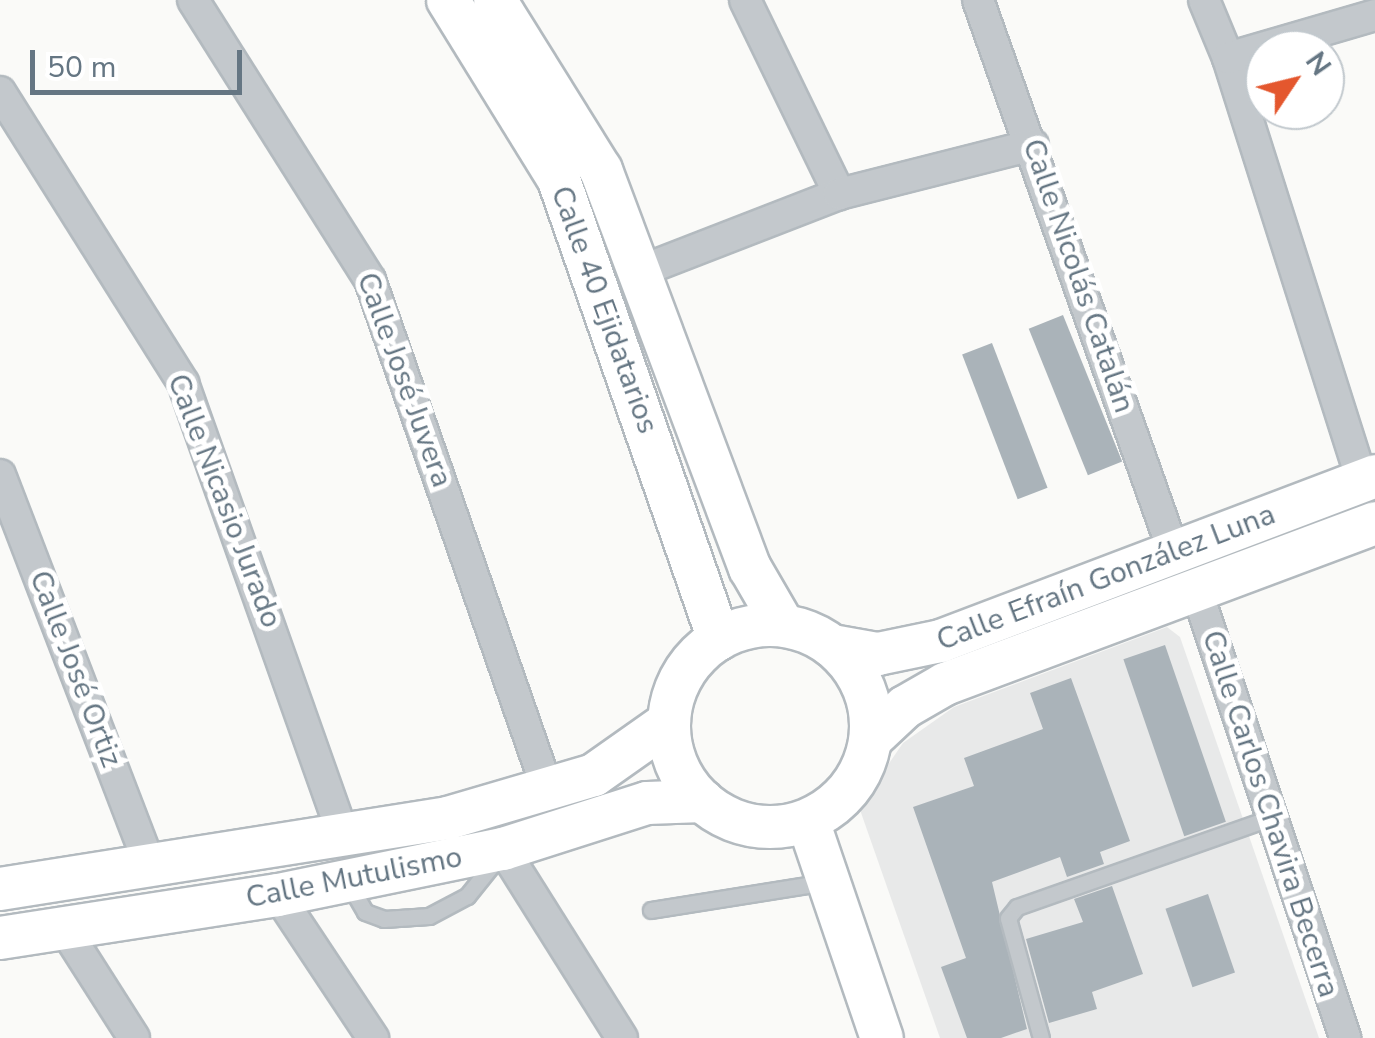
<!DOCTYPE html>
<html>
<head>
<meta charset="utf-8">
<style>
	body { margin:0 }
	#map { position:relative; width:1375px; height:1038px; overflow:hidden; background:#fafaf8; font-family:"Nunito Sans",sans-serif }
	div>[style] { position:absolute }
	.built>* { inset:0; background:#e8e9e9 }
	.building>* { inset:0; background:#aab3b9; transform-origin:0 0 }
	.roads { filter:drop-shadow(2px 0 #b3babf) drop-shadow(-2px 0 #b3babf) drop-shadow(0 2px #b3babf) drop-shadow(0 -2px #b3babf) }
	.lane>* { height:15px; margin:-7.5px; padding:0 7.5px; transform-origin:7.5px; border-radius:7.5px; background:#c3c8cc }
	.street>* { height:30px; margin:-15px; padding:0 15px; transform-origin:15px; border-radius:15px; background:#c3c8cc }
	.secondary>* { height:42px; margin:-21px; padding:0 21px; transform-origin:21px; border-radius:21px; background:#fff }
	.secondary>.ring { margin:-21px; padding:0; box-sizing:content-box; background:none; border:42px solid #fff; border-radius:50% }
	span { translate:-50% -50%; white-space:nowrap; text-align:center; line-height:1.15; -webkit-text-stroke:10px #fff; paint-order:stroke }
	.street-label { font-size:30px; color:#657683 }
	.north { position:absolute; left:1245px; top:30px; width:100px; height:100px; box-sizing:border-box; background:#fff; border:2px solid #c1c8cd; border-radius:50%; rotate:55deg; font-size:28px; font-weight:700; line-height:40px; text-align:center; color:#657683 }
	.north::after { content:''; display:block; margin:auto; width:35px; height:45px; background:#e4572e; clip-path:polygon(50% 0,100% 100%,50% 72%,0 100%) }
	.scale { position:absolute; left:30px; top:50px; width:212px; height:45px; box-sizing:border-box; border:5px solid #657683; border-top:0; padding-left:12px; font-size:30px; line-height:35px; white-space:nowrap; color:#657683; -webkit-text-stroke:8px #fff; paint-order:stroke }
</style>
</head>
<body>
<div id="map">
	<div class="built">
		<i style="clip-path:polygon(1167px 627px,1180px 637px,1319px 1038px,940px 1038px,859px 807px,903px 743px,954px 707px)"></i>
	</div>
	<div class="building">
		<i style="left:1063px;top:315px;width:158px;height:37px;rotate:68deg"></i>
		<i style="left:992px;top:343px;width:155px;height:32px;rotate:69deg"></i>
		<i style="left:1165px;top:645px;width:187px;height:44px;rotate:71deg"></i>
		<i style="clip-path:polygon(1071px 678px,1130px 841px,1100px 852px,1104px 864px,1067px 877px,1060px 857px,992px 882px,1027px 1029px,1001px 1038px,967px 1038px,941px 967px,966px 958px,913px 807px,974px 786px,964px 758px,1043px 729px,1030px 693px)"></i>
		<i style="clip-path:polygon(1112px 886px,1143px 974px,1092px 992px,1097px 1009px,1049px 1023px,1026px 939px,1083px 922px,1074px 899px)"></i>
		<i style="left:1208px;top:894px;width:83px;height:45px;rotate:71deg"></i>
	</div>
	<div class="roads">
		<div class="lane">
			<i style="left:349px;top:884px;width:32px;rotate:60deg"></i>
			<i style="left:365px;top:912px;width:20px;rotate:20deg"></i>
			<i style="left:384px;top:919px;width:45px;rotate:-3.8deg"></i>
			<i style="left:429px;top:916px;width:43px;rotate:-27.8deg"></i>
			<i style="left:467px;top:896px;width:51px;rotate:-51.3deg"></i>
			<i style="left:651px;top:910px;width:176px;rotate:-9.1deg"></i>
			<i style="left:1041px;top:1038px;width:124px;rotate:-105.4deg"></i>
			<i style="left:1008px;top:918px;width:14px;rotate:-51deg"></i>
			<i style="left:1017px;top:907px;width:265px;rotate:-19.4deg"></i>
		</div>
		<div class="street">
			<i style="left:193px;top:0;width:331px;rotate:57.7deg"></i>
			<i style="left:370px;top:280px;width:541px;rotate:70.79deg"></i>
			<i style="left:745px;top:0;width:216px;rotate:64.1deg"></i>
			<i style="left:978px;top:0;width:587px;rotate:70.48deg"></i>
			<i style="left:1204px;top:0;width:63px;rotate:67.5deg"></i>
			<i style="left:1228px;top:58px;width:444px;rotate:72.4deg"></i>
			<i style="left:1228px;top:58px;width:153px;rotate:-16.3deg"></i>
			<i style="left:0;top:92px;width:344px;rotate:57.8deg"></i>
			<i style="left:183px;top:383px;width:474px;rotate:70.5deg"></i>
			<i style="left:638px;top:272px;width:216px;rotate:-21.2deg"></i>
			<i style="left:839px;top:194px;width:200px;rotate:-14.2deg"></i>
			<i style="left:0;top:475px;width:416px;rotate:69deg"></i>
			<i style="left:1196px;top:589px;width:473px;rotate:71.6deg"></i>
			<i style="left:503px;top:849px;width:223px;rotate:57.8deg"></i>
			<i style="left:278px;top:895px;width:172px;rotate:56.4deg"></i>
			<i style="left:64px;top:928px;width:130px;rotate:57.5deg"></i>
		</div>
		<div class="secondary">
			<i style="left:448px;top:0;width:211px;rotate:58.3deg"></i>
			<i style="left:559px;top:180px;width:486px;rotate:70.8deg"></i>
			<i style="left:495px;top:0;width:200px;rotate:58.1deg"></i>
			<i style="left:601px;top:170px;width:425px;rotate:69.5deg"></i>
			<i style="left:750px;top:568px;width:66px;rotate:59.9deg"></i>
			<i class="ring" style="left:669px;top:625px;width:160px;height:160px"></i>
			<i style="left:832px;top:646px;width:47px;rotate:9.9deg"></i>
			<i style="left:878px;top:654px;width:64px;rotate:-11.7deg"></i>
			<i style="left:941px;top:641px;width:464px;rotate:-20.8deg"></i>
			<i style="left:872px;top:738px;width:45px;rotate:-43.2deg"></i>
			<i style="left:905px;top:707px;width:46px;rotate:-29.9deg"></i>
			<i style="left:945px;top:684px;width:459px;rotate:-20.5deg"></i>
			<i style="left:808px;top:821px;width:229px;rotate:71.2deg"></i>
			<i style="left:0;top:889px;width:454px;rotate:-9deg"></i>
			<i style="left:448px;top:818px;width:152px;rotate:-16.4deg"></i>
			<i style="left:594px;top:775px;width:92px;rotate:-35.2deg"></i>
			<i style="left:0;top:938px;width:281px;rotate:-8.8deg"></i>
			<i style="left:278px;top:895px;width:230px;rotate:-11.6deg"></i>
			<i style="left:503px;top:849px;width:151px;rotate:-17.7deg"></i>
			<i style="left:647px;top:803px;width:56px;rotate:-2deg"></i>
		</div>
	</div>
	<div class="street-label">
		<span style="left:1078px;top:276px;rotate:71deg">Calle Nicolás Catalán</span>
		<span style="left:604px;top:310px;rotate:70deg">Calle 40 Ejidatarios</span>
		<span style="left:404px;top:380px;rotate:70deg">Calle José Juvera</span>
		<span style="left:224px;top:501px;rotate:69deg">Calle Nicasio Jurado</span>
		<span style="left:1106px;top:578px;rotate:-21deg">Calle Efraín González Luna</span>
		<span style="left:75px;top:669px;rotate:69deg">Calle José Ortiz</span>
		<span style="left:1270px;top:814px;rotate:72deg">Calle Carlos Chavira Becerra</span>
		<span style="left:354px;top:878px;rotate:-11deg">Calle Mutulismo</span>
	</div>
	<div class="north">N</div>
	<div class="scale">50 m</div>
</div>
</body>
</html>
